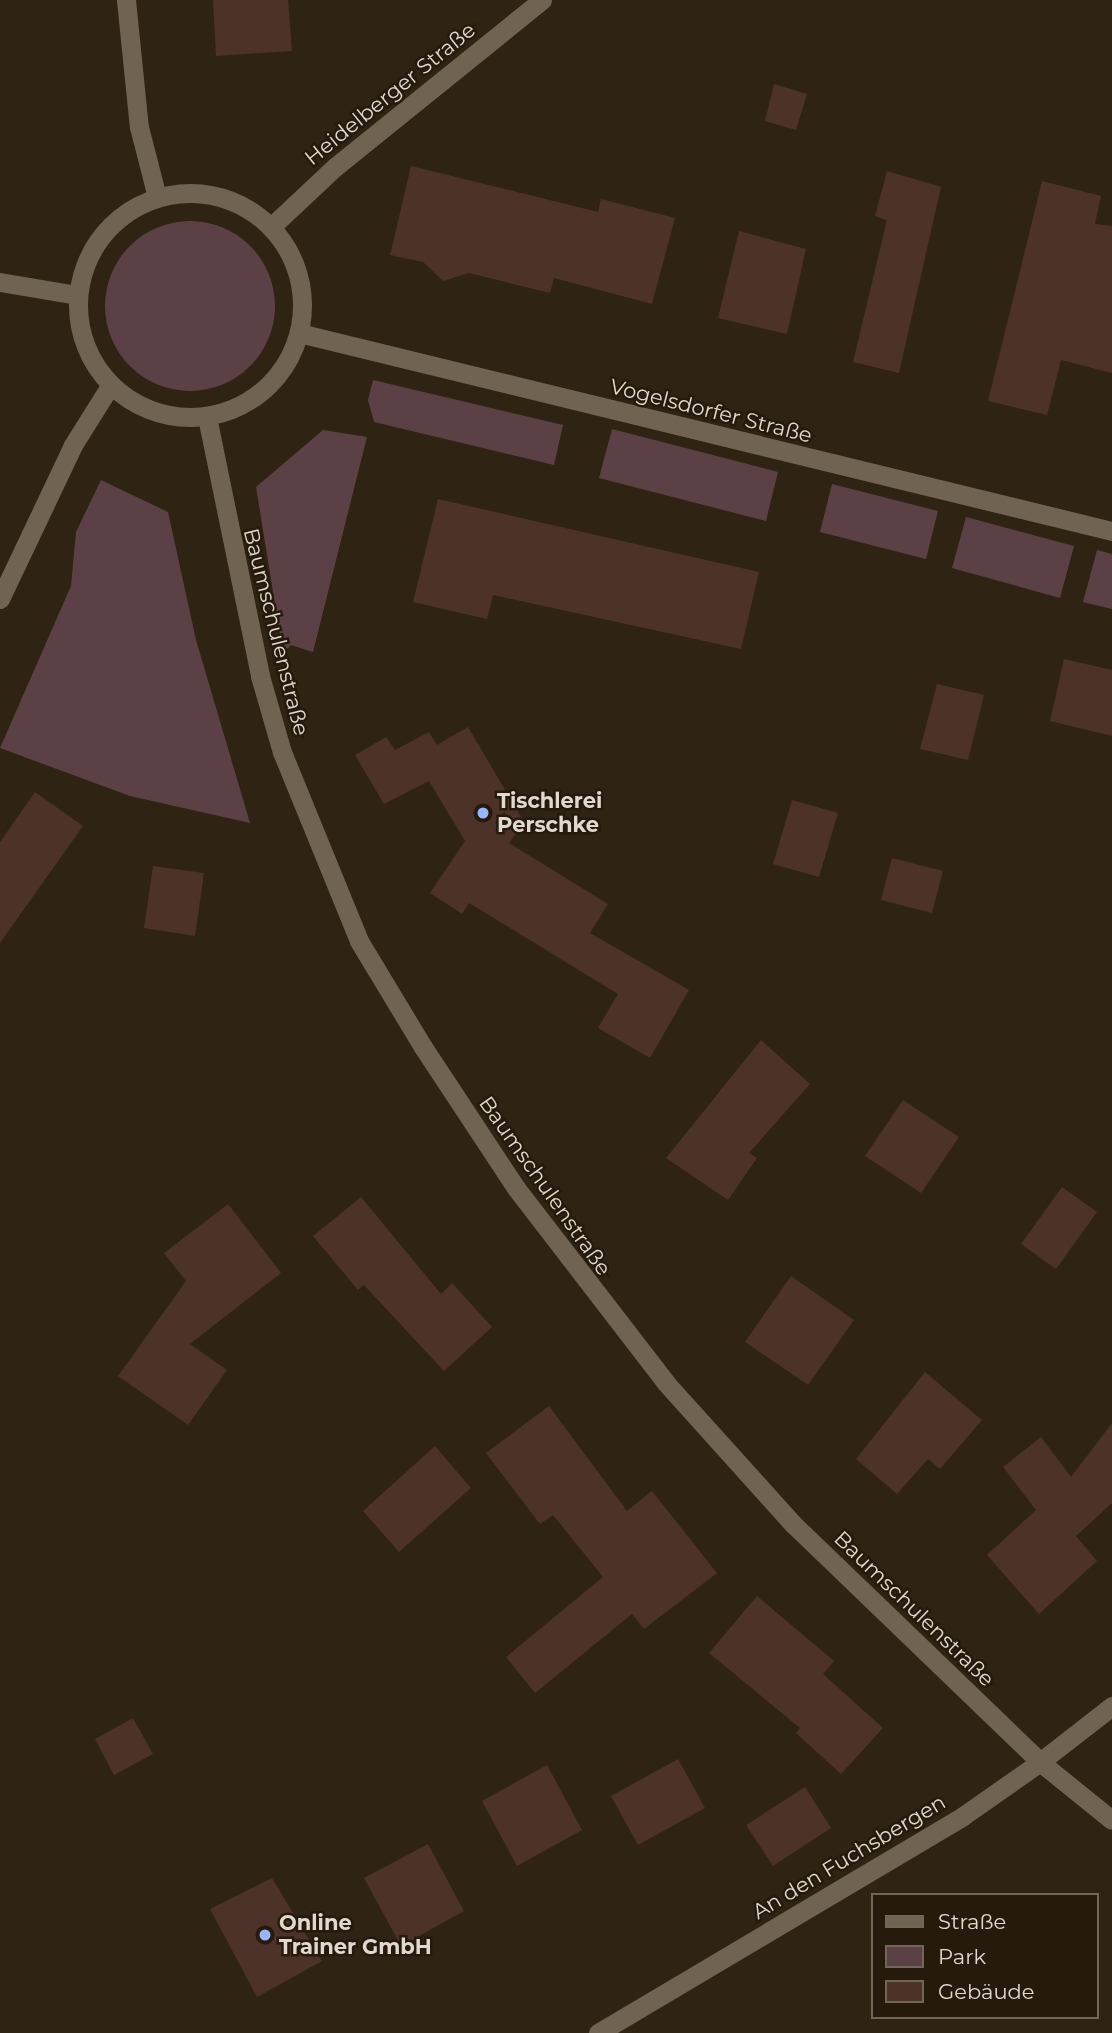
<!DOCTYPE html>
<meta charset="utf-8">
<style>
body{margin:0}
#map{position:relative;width:1112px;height:2033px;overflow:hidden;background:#2f2414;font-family:Montserrat,sans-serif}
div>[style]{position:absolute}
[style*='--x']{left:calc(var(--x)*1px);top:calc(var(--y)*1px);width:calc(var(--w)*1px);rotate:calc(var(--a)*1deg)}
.green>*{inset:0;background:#5b4145}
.round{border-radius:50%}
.building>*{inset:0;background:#4c3228}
.minor>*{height:19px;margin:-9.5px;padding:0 9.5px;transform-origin:9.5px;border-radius:9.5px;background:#706351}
.tertiary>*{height:19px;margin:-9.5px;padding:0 9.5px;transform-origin:9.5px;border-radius:9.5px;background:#706351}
.tertiary>.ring{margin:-9.5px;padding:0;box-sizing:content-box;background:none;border:19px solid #706351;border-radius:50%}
.dots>*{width:19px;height:19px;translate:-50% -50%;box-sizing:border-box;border:4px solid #251a0b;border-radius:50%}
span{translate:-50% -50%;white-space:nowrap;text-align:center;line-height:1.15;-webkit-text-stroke:5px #251a0b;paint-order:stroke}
.street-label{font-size:21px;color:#e1d9cf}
.poi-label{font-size:21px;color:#e1d9cf;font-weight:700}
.left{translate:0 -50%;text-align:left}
.legend{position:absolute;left:871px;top:1893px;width:228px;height:126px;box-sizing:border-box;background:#251a0b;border:2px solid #706659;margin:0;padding:9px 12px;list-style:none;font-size:21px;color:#e1d9cf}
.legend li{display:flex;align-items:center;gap:14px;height:35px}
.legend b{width:35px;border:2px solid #706659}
</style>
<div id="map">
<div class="green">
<i class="round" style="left:105px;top:221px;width:170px;height:170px"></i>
<i style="clip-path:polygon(373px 380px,563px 425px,554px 465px,374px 422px,368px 400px)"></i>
<i style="clip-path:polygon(612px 429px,778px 472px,766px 521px,599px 478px)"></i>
<i style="clip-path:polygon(323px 430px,367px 437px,313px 652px,291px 645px,283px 653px,256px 487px)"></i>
<i style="clip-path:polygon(101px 480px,168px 512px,196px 640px,250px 823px,130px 796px,0 748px,71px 586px,76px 532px)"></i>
<i style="clip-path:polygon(832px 484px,938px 511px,926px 559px,820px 532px)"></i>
<i style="clip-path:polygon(966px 517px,1074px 546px,1060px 598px,952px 568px)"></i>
<i style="clip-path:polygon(1097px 550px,1112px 554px,1112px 609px,1083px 602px)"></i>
</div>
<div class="building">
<i style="clip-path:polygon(213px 0,288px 0,292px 51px,216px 56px)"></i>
<i style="clip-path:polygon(774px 84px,807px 94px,796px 130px,765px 121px)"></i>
<i style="clip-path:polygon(411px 166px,598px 212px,601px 199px,675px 218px,652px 304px,554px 278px,550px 293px,469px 273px,443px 281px,423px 262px,390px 255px)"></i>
<i style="clip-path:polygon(887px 171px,941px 187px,899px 373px,853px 362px,887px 220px,875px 216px)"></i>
<i style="clip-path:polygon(1042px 181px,1101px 196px,1095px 224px,1112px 226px,1112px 373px,1061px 360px,1047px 415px,988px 401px)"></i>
<i style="clip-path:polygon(739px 231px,806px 249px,787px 334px,718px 318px)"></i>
<i style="clip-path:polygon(438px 499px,759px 572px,741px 649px,493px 595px,487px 619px,413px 602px)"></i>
<i style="clip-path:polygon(1064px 659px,1112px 670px,1112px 736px,1050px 721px)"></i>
<i style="clip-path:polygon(937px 684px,984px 695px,968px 760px,920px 749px)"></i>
<i style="clip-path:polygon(468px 727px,524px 822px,509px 843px,608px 904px,590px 933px,689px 990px,650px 1058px,598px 1028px,618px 994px,469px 903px,462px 914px,430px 893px,465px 841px,429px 781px,384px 804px,355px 755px,386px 737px,395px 750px,429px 732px,437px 745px)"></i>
<i style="clip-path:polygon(35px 792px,83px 826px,0 943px,0 842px)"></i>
<i style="clip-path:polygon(792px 800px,838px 813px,819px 877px,773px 864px)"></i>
<i style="clip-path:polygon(892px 858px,943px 871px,932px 913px,881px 900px)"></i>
<i style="clip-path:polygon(153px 866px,204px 873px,195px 936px,144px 928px)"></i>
<i style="clip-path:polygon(761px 1040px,810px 1084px,749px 1153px,757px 1158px,728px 1200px,666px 1158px)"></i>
<i style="clip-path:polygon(903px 1100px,959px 1137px,921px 1193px,865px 1156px)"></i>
<i style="clip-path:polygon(1062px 1187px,1097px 1212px,1056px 1269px,1021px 1244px)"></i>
<i style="clip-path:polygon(361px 1197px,441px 1294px,452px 1283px,492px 1327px,444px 1371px,364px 1285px,358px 1290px,313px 1236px)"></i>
<i style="clip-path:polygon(228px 1204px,281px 1273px,190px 1344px,227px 1370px,188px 1425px,118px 1376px,186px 1281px,164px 1253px)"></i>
<i style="clip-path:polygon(791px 1276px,854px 1320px,808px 1385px,745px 1342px)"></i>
<i style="clip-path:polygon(925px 1372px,982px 1420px,940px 1469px,928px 1459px,897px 1494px,856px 1459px)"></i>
<i style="clip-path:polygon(549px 1406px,627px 1511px,652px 1491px,717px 1573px,644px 1629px,632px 1614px,535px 1693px,506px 1657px,603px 1577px,553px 1515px,540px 1524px,486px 1453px)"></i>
<i style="clip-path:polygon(1112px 1423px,1112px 1503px,1076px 1536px,1097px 1561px,1039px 1614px,987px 1555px,1036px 1510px,1003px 1467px,1041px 1437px,1071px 1477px)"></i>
<i style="clip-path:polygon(435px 1446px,471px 1488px,399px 1552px,363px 1511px)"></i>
<i style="clip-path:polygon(757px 1596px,834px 1661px,823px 1674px,883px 1728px,841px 1774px,796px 1733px,800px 1728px,709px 1653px)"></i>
<i style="clip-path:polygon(133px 1718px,153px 1754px,114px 1775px,95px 1739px)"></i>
<i style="clip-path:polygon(678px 1759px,705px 1808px,638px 1845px,611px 1796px)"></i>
<i style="clip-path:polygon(547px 1765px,582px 1830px,517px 1866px,482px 1801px)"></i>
<i style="clip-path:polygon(805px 1787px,831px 1828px,773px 1866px,746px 1825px)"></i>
<i style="clip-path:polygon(428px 1844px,464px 1911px,401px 1946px,364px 1878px)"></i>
<i style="clip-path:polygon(272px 1878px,322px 1961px,257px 1997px,210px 1909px)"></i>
</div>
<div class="minor">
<i style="--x:126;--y:0;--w:128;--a:84.2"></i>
<i style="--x:139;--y:127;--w:72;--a:75.6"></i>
<i style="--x:271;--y:227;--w:88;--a:-43.2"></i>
<i style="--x:335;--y:167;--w:266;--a:-38.9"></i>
<i style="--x:299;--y:333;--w:837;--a:13.69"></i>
<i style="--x:0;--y:599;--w:170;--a:-64.6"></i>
<i style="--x:73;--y:445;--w:70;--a:-57.9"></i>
<i style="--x:1040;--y:1762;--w:91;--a:-37.9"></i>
</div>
<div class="tertiary">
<i class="ring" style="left:78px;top:193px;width:205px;height:205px"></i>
<i style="--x:0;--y:282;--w:78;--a:9.6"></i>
<i style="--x:207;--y:417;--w:264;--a:78.4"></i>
<i style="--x:260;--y:676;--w:79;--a:73.9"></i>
<i style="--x:282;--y:752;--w:204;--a:67.8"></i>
<i style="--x:359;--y:941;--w:124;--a:58.9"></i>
<i style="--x:423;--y:1047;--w:169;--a:56.6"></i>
<i style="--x:516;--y:1188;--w:246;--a:52.4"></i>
<i style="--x:666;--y:1383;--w:190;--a:48"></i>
<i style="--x:793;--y:1524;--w:343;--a:43.9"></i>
<i style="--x:1040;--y:1762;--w:92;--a:38.9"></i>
<i style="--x:598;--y:2033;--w:425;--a:-30.7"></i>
<i style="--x:963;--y:1816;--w:94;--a:-35"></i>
</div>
<div class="dots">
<i style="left:483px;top:813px;background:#99b5fd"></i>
<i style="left:265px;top:1935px;background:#99b5fd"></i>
</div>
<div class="street-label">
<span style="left:390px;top:94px;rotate:-39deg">Heidelberger Straße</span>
<span style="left:711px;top:411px;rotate:14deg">Vogelsdorfer Straße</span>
<span style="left:276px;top:632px;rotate:76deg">Baumschulenstraße</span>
<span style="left:545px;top:1186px;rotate:55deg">Baumschulenstraße</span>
<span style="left:914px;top:1609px;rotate:44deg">Baumschulenstraße</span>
<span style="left:849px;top:1857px;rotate:-31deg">An den Fuchsbergen</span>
</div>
<div class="poi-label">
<span class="left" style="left:497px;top:813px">Tischlerei<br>Perschke</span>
<span class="left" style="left:279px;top:1935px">Online<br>Trainer GmbH</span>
</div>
<ul class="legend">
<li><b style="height:9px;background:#706351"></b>Straße</li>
<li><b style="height:19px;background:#5b4145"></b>Park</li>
<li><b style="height:19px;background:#4c3228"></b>Gebäude</li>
</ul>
</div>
